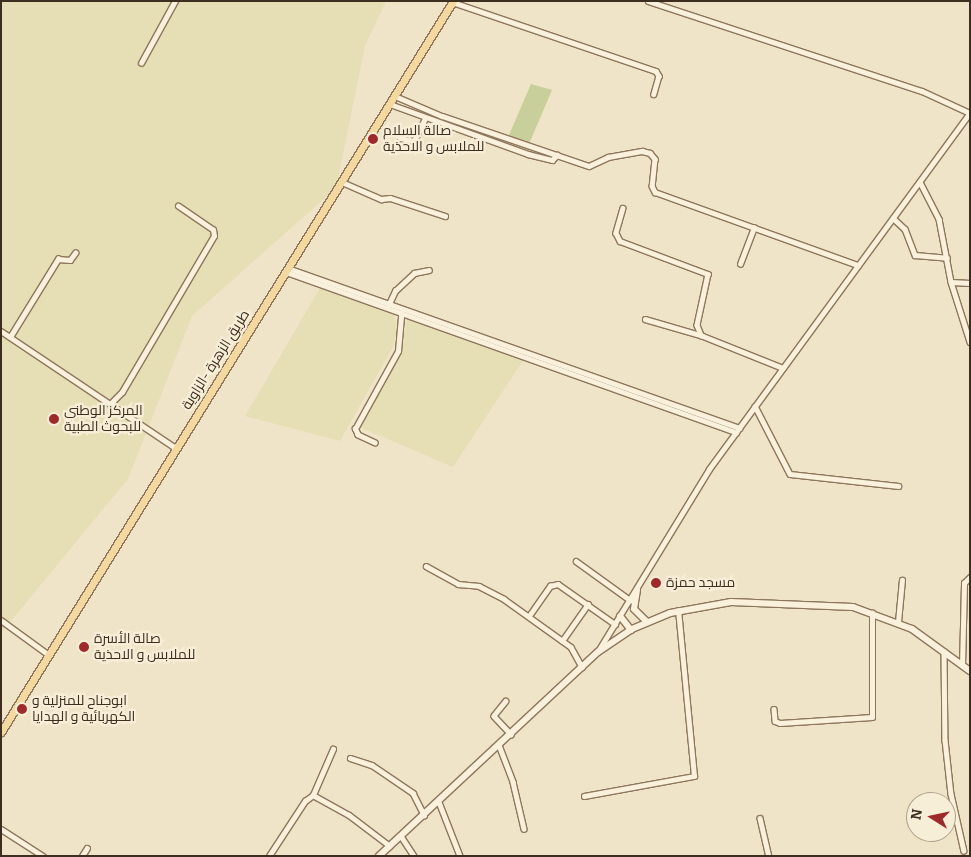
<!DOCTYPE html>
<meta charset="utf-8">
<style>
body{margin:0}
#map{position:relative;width:971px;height:857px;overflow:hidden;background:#f0e4c8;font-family:Bitter,Cairo,serif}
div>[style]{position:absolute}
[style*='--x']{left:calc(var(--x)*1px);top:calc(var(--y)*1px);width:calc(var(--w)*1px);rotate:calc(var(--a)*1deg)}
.farmland>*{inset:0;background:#e6deb5}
.green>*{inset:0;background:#c9cf9b}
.roads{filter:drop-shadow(1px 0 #8d765c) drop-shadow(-1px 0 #8d765c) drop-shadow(0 1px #8d765c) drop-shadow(0 -1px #8d765c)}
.minor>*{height:4.5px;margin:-2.25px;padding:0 2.25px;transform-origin:2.25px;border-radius:2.25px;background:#faf1dc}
.tertiary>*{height:5px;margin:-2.5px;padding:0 2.5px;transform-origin:2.5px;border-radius:2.5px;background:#faf1dc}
.secondary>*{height:6px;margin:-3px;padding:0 3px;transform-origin:3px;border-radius:3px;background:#faf1dc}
.primary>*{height:7px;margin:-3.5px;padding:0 3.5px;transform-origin:3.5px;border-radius:3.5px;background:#f3d9a0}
.dots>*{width:14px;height:14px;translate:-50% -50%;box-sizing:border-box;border:2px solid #f7eed8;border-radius:50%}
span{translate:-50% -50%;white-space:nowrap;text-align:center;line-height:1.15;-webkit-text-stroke:4.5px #f7eed8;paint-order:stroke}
.poi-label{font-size:14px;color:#3d2e20}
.left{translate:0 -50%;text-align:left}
.street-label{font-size:14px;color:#3d2e20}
.frame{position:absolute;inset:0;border:2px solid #3d2e20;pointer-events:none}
.north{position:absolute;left:906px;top:792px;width:50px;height:50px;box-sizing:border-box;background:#f7eed8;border:1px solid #ada18e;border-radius:50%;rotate:280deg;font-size:14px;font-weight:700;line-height:20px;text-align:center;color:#3d2e20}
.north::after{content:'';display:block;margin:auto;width:18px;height:22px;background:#9e2a2b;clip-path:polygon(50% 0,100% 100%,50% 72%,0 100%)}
</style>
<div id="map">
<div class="farmland">
<i style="clip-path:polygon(1px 1px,386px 1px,365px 46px,336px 188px,192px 316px,128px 479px,1px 633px)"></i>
<i style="clip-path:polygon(320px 288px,394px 315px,397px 330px,393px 347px,340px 441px,245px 416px)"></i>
<i style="clip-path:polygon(409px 313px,526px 356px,453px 467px,355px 425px,400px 349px)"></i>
</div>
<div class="green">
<i style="clip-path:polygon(531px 84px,552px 90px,529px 144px,509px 135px)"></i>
</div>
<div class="roads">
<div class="minor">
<i style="--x:648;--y:1;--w:288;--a:18.2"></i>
<i style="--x:922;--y:91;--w:53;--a:24.6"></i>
<i style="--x:452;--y:2;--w:215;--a:18.7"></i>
<i style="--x:656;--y:71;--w:6;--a:59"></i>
<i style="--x:659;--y:76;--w:19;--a:106"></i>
<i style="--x:141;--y:63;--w:71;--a:-61.3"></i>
<i style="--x:395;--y:96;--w:51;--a:23.1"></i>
<i style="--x:442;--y:116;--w:155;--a:18.8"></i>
<i style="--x:589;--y:166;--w:21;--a:-25"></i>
<i style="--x:608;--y:157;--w:35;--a:-10"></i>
<i style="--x:642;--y:151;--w:8;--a:14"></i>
<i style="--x:650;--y:153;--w:8;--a:50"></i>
<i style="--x:655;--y:159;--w:27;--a:96"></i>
<i style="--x:652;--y:186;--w:7;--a:63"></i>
<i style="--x:655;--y:192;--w:216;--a:19.8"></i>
<i style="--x:390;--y:104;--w:147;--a:19.9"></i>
<i style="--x:528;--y:154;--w:25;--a:14"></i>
<i style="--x:552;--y:160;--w:7;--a:-45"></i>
<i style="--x:400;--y:138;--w:14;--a:12"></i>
<i style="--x:414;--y:141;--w:25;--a:-64"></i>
<i style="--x:342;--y:182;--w:43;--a:23.6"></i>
<i style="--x:381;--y:199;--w:9;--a:-6"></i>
<i style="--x:390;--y:198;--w:58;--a:18.1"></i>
<i style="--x:920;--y:182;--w:42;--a:62.8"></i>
<i style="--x:939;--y:219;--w:64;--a:79.2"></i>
<i style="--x:951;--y:282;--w:63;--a:72.4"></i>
<i style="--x:623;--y:208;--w:26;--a:106"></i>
<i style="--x:616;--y:233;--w:9;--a:63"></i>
<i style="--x:620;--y:241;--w:94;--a:20.6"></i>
<i style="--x:708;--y:274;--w:52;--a:102.2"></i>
<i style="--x:697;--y:325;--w:11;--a:68"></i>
<i style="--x:893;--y:218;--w:16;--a:43"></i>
<i style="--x:905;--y:229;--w:28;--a:69"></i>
<i style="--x:915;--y:255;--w:32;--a:5"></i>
<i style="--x:740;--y:264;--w:39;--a:-69"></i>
<i style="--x:288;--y:268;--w:479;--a:19.5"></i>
<i style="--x:286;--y:272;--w:478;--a:19.6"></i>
<i style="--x:951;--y:282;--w:19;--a:3"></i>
<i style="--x:388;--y:306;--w:17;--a:-65"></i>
<i style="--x:395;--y:291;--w:26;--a:-43"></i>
<i style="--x:414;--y:273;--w:15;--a:-11"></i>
<i style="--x:645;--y:319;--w:60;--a:16.3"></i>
<i style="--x:703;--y:336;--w:86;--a:21.8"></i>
<i style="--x:1;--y:331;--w:211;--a:33.8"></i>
<i style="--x:10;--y:337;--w:92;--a:-58.4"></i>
<i style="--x:58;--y:259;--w:12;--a:5"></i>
<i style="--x:70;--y:260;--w:9;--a:-54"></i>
<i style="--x:110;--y:404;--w:17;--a:-45"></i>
<i style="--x:122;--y:392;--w:181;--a:-59.5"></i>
<i style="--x:214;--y:236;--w:6;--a:-99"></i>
<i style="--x:213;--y:230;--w:42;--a:-145.6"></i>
<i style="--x:755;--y:406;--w:76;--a:62.8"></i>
<i style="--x:790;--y:474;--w:109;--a:6.3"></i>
<i style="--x:375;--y:443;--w:19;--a:-155"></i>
<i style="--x:358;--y:435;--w:7;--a:-117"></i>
<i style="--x:355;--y:429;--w:89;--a:-61.1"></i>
<i style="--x:398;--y:351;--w:38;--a:-85"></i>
<i style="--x:576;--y:561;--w:67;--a:35.8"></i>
<i style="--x:426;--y:566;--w:37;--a:29"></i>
<i style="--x:458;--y:584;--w:21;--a:5"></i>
<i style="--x:479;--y:586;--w:28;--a:27"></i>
<i style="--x:504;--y:599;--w:82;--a:35.6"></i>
<i style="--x:571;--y:647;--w:23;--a:61"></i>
<i style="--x:529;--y:616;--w:37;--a:-55"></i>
<i style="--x:550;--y:586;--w:8;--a:-14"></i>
<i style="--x:558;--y:584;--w:70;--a:35.1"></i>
<i style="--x:1;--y:620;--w:59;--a:36.1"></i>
<i style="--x:898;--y:622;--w:42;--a:-84.6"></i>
<i style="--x:562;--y:641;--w:45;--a:-54.9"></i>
<i style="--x:944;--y:651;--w:89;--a:89.4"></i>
<i style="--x:945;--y:740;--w:54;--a:83.7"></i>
<i style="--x:951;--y:794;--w:58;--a:77.2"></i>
<i style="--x:962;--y:666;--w:83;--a:-88.6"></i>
<i style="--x:964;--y:583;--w:8;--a:-45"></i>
<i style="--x:506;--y:701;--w:19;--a:129"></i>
<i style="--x:494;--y:716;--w:25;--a:47"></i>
<i style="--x:774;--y:709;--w:12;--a:85"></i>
<i style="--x:775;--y:721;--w:5;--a:22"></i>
<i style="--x:780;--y:723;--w:92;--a:-3.7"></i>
<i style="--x:872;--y:717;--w:104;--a:-90"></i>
<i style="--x:499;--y:745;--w:40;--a:69"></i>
<i style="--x:513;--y:782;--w:48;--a:76.8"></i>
<i style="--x:350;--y:758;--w:23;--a:18"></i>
<i style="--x:372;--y:765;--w:50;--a:34.3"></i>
<i style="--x:413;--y:793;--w:25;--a:63"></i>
<i style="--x:313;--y:795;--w:50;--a:-66.5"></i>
<i style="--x:584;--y:796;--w:112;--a:-10.3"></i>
<i style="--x:694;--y:776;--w:166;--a:-95.5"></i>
<i style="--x:439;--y:802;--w:58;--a:68.7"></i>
<i style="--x:760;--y:818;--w:39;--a:77"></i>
<i style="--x:1;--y:829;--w:50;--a:32.7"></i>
<i style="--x:401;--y:836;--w:24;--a:57"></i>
<i style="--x:82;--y:856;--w:9;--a:-58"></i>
<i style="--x:269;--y:856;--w:66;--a:-56.8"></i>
<i style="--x:305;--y:801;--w:10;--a:-37"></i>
<i style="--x:313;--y:795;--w:41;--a:29.1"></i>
<i style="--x:349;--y:815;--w:51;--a:37.1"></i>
</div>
<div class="tertiary">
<i style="--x:598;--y:651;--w:213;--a:-58.6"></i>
<i style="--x:709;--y:469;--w:441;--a:-53.8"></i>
</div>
<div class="secondary">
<i style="--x:637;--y:590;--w:19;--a:99"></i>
<i style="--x:634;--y:609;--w:18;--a:45"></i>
<i style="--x:620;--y:616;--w:18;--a:52"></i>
<i style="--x:379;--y:856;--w:299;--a:-43"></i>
<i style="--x:598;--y:652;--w:41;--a:-34.1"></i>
<i style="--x:632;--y:629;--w:41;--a:-22.8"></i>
<i style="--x:670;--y:613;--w:62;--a:-10.2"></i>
<i style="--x:731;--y:602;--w:122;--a:2.3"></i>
<i style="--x:853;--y:607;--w:63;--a:20.4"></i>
<i style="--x:912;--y:629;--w:72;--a:35.9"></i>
</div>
<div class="primary">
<i style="--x:1;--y:732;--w:859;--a:-58.27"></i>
</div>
</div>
<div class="dots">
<i style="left:373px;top:139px;background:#9e2a2b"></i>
<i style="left:54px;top:419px;background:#9e2a2b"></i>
<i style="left:656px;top:583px;background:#9e2a2b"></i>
<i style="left:84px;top:647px;background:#9e2a2b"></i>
<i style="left:22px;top:709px;background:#9e2a2b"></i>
</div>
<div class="poi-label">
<span class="left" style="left:383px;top:139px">صالة السلام<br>للملابس و الاحذية</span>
<span class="left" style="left:64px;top:419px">المركز الوطني<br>للبحوث الطبية</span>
<span class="left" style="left:666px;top:583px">مسجد حمزة</span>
<span class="left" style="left:94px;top:647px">صالة الأسرة<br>للملابس و الاحذية</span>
<span class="left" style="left:32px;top:709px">ابوجناح للمنزلية و<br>الكهربائية و الهدايا</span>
</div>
<div class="street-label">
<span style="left:216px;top:360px;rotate:-58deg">طريق الزهرة -الزاوية</span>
</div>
<div class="frame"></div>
<div class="north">N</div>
</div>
